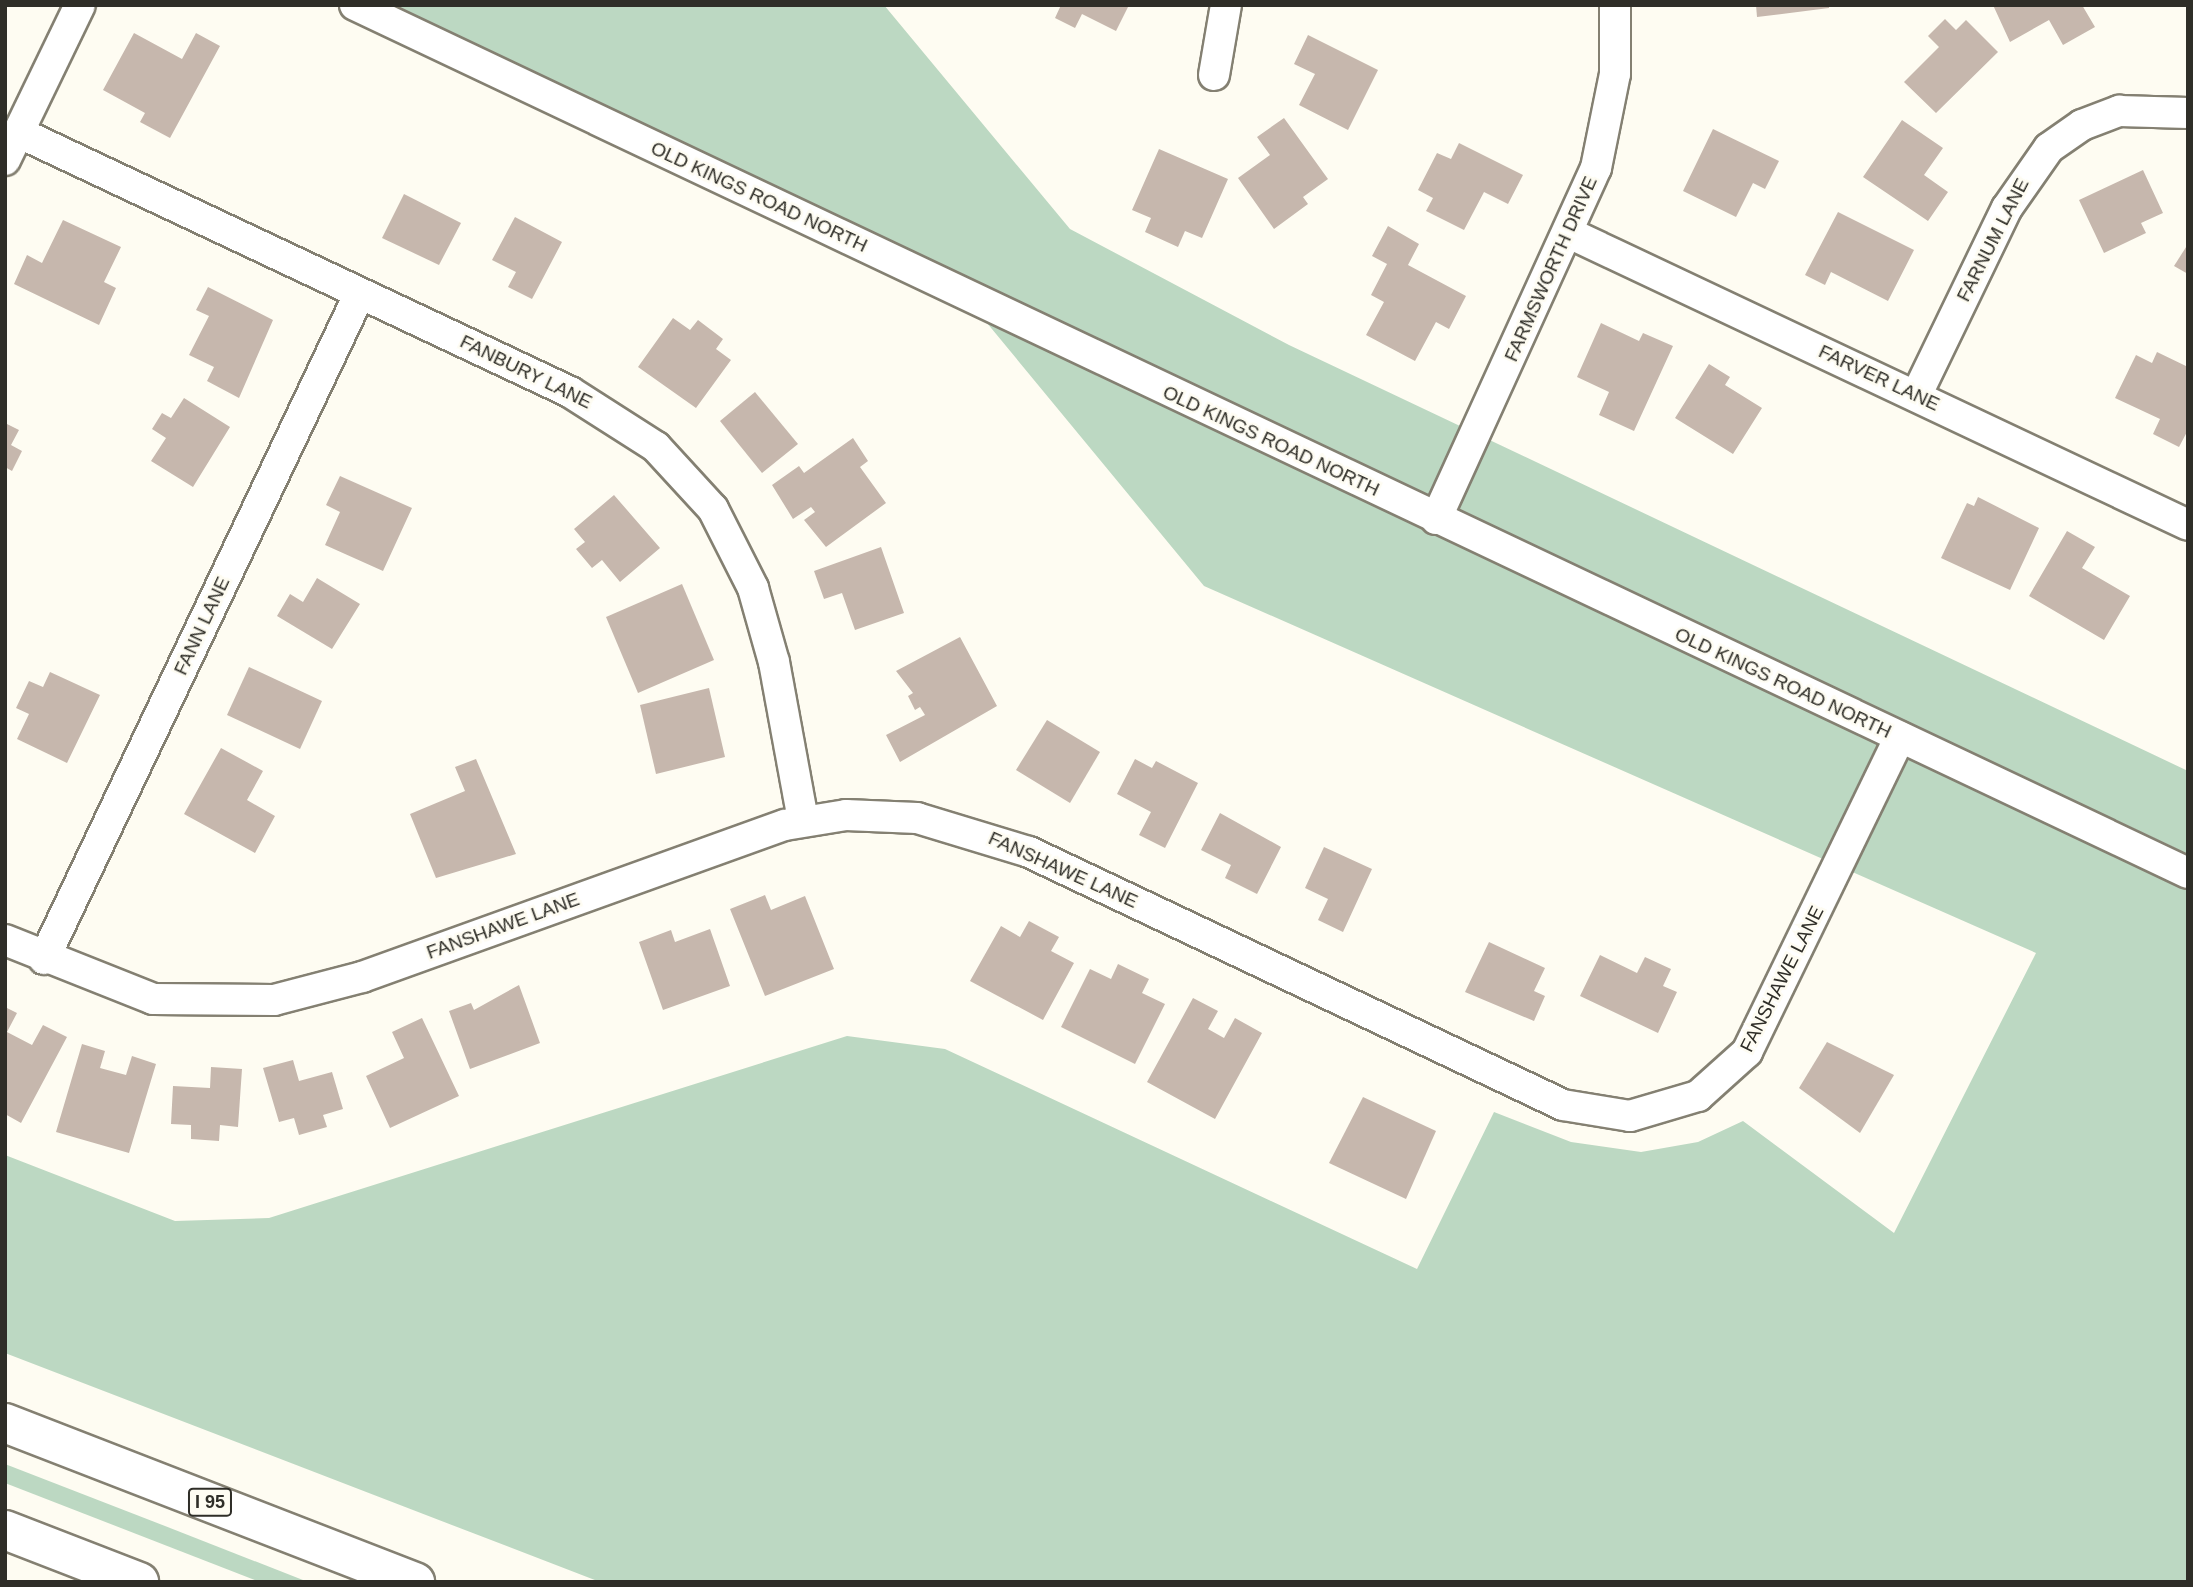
<!DOCTYPE html>
<style>
body{margin:0}
#map{position:relative;width:2193px;height:1587px;overflow:hidden;background:#fefcf2;font-family:Helvetica,sans-serif}
div>[style]{position:absolute}
[style*='--x']{left:calc(var(--x)*1px);top:calc(var(--y)*1px);width:calc(var(--w)*1px);rotate:calc(var(--a)*1deg)}
.green>*{inset:0;background:#bcd8c2}
.building>*{inset:0;background:#c6b7ad}
.roads{filter:drop-shadow(2px 0 #848072) drop-shadow(-2px 0 #848072) drop-shadow(0 2px #848072) drop-shadow(0 -2px #848072)}
.minor>*{height:30px;margin:-15px;padding:0 15px;transform-origin:15px;border-radius:15px;background:#fff}
.highway>*{height:38px;margin:-19px;padding:0 19px;transform-origin:19px;border-radius:19px;background:#fff}
span{translate:-50% -50%;white-space:nowrap;text-align:center;line-height:1.15;-webkit-text-stroke:5px #fefcf2;paint-order:stroke}
.shield-label span{padding:2px 5px;background:#fefcf2;border:2px solid;border-radius:5px;-webkit-text-stroke-width:0}
.shield-label{font-size:18px;color:#2f2e28;font-weight:700}
.street-label{font-size:19px;color:#2f2e28}
.frame{position:absolute;inset:0;border:7px solid #2f2e28;pointer-events:none}
</style>
<div id="map">
<div class="green">
<i style="clip-path:polygon(388px 5px,884px 5px,1070px 229px,1289px 345px,2188px 771px,2188px 854px)"></i>
<i style="clip-path:polygon(982px 317px,2188px 889px,2188px 1582px,600px 1582px,5px 1353px,5px 1155px,175px 1221px,269px 1218px,847px 1036px,945px 1049px,1417px 1269px,1494px 1112px,1571px 1142px,1641px 1152px,1698px 1142px,1743px 1121px,1894px 1233px,2036px 953px,1204px 586px)"></i>
<i style="clip-path:polygon(5px 1464px,165px 1526px,308px 1582px,260px 1582px,5px 1483px)"></i>
</div>
<div class="building">
<i style="clip-path:polygon(1061px 5px,1129px 5px,1116px 31px,1082px 14px,1075px 28px,1055px 18px)"></i>
<i style="clip-path:polygon(1756px 5px,1829px 5px,1829px 8px,1757px 17px)"></i>
<i style="clip-path:polygon(1993px 5px,2082px 5px,2095px 27px,2063px 45px,2049px 20px,2010px 42px)"></i>
<i style="clip-path:polygon(1945px 19px,1956px 30px,1966px 20px,1998px 52px,1936px 113px,1904px 82px,1939px 47px,1928px 36px)"></i>
<i style="clip-path:polygon(134px 33px,182px 59px,196px 33px,220px 46px,170px 138px,140px 122px,145px 113px,103px 90px)"></i>
<i style="clip-path:polygon(1308px 35px,1378px 70px,1348px 130px,1299px 105px,1315px 74px,1294px 64px)"></i>
<i style="clip-path:polygon(1284px 118px,1328px 179px,1303px 197px,1308px 204px,1274px 229px,1238px 178px,1270px 155px,1257px 137px)"></i>
<i style="clip-path:polygon(1902px 120px,1943px 148px,1924px 175px,1948px 192px,1928px 221px,1863px 177px)"></i>
<i style="clip-path:polygon(1713px 129px,1779px 161px,1765px 189px,1753px 183px,1736px 217px,1683px 191px)"></i>
<i style="clip-path:polygon(1459px 143px,1523px 175px,1508px 204px,1484px 192px,1464px 230px,1426px 211px,1433px 198px,1418px 190px,1437px 153px,1451px 159px)"></i>
<i style="clip-path:polygon(1159px 149px,1228px 179px,1202px 238px,1185px 231px,1178px 247px,1145px 232px,1151px 218px,1132px 210px)"></i>
<i style="clip-path:polygon(2143px 170px,2163px 213px,2141px 223px,2146px 233px,2104px 253px,2079px 200px)"></i>
<i style="clip-path:polygon(404px 194px,461px 223px,439px 265px,382px 238px)"></i>
<i style="clip-path:polygon(1838px 212px,1914px 250px,1888px 301px,1831px 272px,1825px 285px,1805px 275px)"></i>
<i style="clip-path:polygon(515px 217px,562px 242px,532px 299px,508px 287px,516px 272px,492px 260px)"></i>
<i style="clip-path:polygon(63px 220px,121px 247px,104px 282px,116px 288px,99px 325px,14px 284px,27px 255px,42px 263px)"></i>
<i style="clip-path:polygon(1388px 226px,1419px 244px,1408px 265px,1466px 296px,1449px 329px,1436px 322px,1415px 361px,1366px 335px,1384px 302px,1371px 295px,1387px 264px,1372px 256px)"></i>
<i style="clip-path:polygon(2188px 244px,2188px 274px,2174px 266px)"></i>
<i style="clip-path:polygon(208px 287px,273px 320px,239px 398px,207px 381px,214px 367px,189px 355px,209px 316px,196px 310px)"></i>
<i style="clip-path:polygon(673px 318px,690px 330px,698px 320px,723px 339px,716px 349px,731px 360px,696px 408px,638px 367px)"></i>
<i style="clip-path:polygon(1601px 323px,1639px 341px,1643px 333px,1673px 346px,1634px 431px,1599px 415px,1609px 392px,1577px 377px)"></i>
<i style="clip-path:polygon(2157px 352px,2188px 367px,2188px 430px,2179px 447px,2153px 434px,2160px 419px,2115px 398px,2136px 355px,2152px 363px)"></i>
<i style="clip-path:polygon(1709px 364px,1730px 377px,1725px 385px,1762px 408px,1733px 454px,1675px 418px)"></i>
<i style="clip-path:polygon(755px 392px,798px 444px,762px 473px,720px 421px)"></i>
<i style="clip-path:polygon(184px 398px,230px 427px,193px 487px,151px 461px,166px 438px,152px 429px,162px 413px,171px 418px)"></i>
<i style="clip-path:polygon(5px 423px,19px 430px,11px 445px,22px 451px,12px 471px,5px 467px)"></i>
<i style="clip-path:polygon(853px 438px,868px 461px,860px 467px,886px 503px,826px 547px,804px 520px,815px 512px,811px 507px,793px 519px,772px 485px,799px 466px,804px 473px)"></i>
<i style="clip-path:polygon(340px 476px,412px 508px,383px 571px,325px 545px,340px 512px,326px 505px)"></i>
<i style="clip-path:polygon(614px 495px,660px 548px,620px 582px,602px 560px,592px 568px,576px 549px,585px 542px,574px 529px)"></i>
<i style="clip-path:polygon(1978px 497px,2039px 528px,2010px 590px,1941px 558px,1967px 503px,1974px 506px)"></i>
<i style="clip-path:polygon(2067px 531px,2095px 547px,2082px 568px,2130px 596px,2104px 640px,2029px 596px)"></i>
<i style="clip-path:polygon(881px 547px,904px 613px,855px 630px,842px 593px,824px 599px,814px 571px)"></i>
<i style="clip-path:polygon(317px 578px,360px 604px,332px 649px,277px 616px,290px 594px,303px 602px)"></i>
<i style="clip-path:polygon(682px 584px,714px 660px,638px 693px,606px 617px)"></i>
<i style="clip-path:polygon(960px 637px,997px 706px,900px 762px,886px 735px,925px 715px,920px 707px,915px 710px,908px 696px,913px 693px,896px 671px)"></i>
<i style="clip-path:polygon(249px 667px,322px 701px,300px 749px,227px 715px)"></i>
<i style="clip-path:polygon(50px 672px,100px 695px,67px 763px,17px 739px,29px 714px,16px 708px,29px 681px,43px 687px)"></i>
<i style="clip-path:polygon(709px 688px,725px 757px,656px 774px,640px 705px)"></i>
<i style="clip-path:polygon(1047px 720px,1100px 752px,1070px 803px,1016px 770px)"></i>
<i style="clip-path:polygon(221px 748px,263px 771px,247px 800px,275px 816px,255px 853px,184px 814px)"></i>
<i style="clip-path:polygon(476px 759px,516px 854px,436px 878px,410px 814px,465px 791px,455px 767px)"></i>
<i style="clip-path:polygon(1135px 759px,1152px 768px,1156px 761px,1198px 783px,1165px 848px,1139px 835px,1151px 812px,1117px 794px)"></i>
<i style="clip-path:polygon(1220px 813px,1281px 847px,1257px 894px,1225px 878px,1231px 865px,1201px 850px)"></i>
<i style="clip-path:polygon(1324px 847px,1372px 869px,1343px 932px,1318px 920px,1328px 899px,1305px 888px)"></i>
<i style="clip-path:polygon(765px 895px,771px 910px,805px 896px,834px 969px,765px 996px,730px 909px)"></i>
<i style="clip-path:polygon(1029px 921px,1059px 937px,1051px 951px,1074px 963px,1043px 1020px,970px 981px,1001px 926px,1020px 937px)"></i>
<i style="clip-path:polygon(710px 929px,730px 986px,663px 1010px,639px 942px,671px 930px,675px 942px)"></i>
<i style="clip-path:polygon(1489px 942px,1545px 968px,1534px 991px,1545px 996px,1534px 1021px,1465px 992px)"></i>
<i style="clip-path:polygon(1600px 955px,1637px 973px,1645px 957px,1671px 969px,1663px 986px,1677px 992px,1658px 1033px,1580px 996px)"></i>
<i style="clip-path:polygon(1118px 964px,1149px 979px,1142px 993px,1165px 1004px,1135px 1064px,1061px 1027px,1090px 969px,1111px 979px)"></i>
<i style="clip-path:polygon(519px 985px,540px 1043px,470px 1069px,449px 1011px,471px 1003px,474px 1010px)"></i>
<i style="clip-path:polygon(1193px 998px,1218px 1011px,1208px 1029px,1224px 1038px,1235px 1018px,1262px 1033px,1215px 1119px,1147px 1082px)"></i>
<i style="clip-path:polygon(5px 1007px,17px 1013px,7px 1032px,32px 1045px,43px 1025px,67px 1037px,21px 1123px,5px 1114px)"></i>
<i style="clip-path:polygon(422px 1018px,459px 1096px,390px 1128px,366px 1076px,404px 1058px,392px 1032px)"></i>
<i style="clip-path:polygon(1827px 1042px,1894px 1075px,1860px 1133px,1799px 1088px)"></i>
<i style="clip-path:polygon(82px 1044px,105px 1051px,100px 1068px,126px 1075px,132px 1056px,156px 1064px,129px 1153px,56px 1132px)"></i>
<i style="clip-path:polygon(293px 1060px,299px 1081px,332px 1072px,343px 1109px,323px 1115px,327px 1127px,299px 1135px,294px 1118px,279px 1122px,263px 1068px)"></i>
<i style="clip-path:polygon(211px 1067px,242px 1069px,238px 1127px,220px 1125px,219px 1141px,191px 1139px,191px 1125px,171px 1124px,173px 1086px,210px 1088px)"></i>
<i style="clip-path:polygon(1363px 1097px,1436px 1131px,1406px 1199px,1329px 1163px)"></i>
</div>
<div class="roads">
<div class="minor">
<i style="--x:355;--y:5;--w:2028;--a:25.34"></i>
<i style="--x:1214;--y:75;--w:71;--a:-80.3"></i>
<i style="--x:18;--y:132;--w:610;--a:25.22"></i>
<i style="--x:570;--y:392;--w:102;--a:32.6"></i>
<i style="--x:656;--y:447;--w:84;--a:47.4"></i>
<i style="--x:713;--y:509;--w:89;--a:63.1"></i>
<i style="--x:753;--y:588;--w:77;--a:74.2"></i>
<i style="--x:774;--y:662;--w:161;--a:79.6"></i>
<i style="--x:5;--y:160;--w:172;--a:-64.2"></i>
<i style="--x:1569;--y:233;--w:684;--a:25.25"></i>
<i style="--x:1916;--y:396;--w:209;--a:-64.2"></i>
<i style="--x:2007;--y:208;--w:73;--a:-55"></i>
<i style="--x:2049;--y:148;--w:40;--a:-34.9"></i>
<i style="--x:2082;--y:125;--w:40;--a:-21"></i>
<i style="--x:2119;--y:111;--w:69;--a:1.7"></i>
<i style="--x:1436;--y:519;--w:386;--a:-65.5"></i>
<i style="--x:1596;--y:168;--w:96;--a:-78.6"></i>
<i style="--x:1615;--y:74;--w:69;--a:-90"></i>
<i style="--x:5;--y:940;--w:159;--a:21.7"></i>
<i style="--x:153;--y:999;--w:121;--a:0.5"></i>
<i style="--x:274;--y:1000;--w:91;--a:-14.6"></i>
<i style="--x:362;--y:977;--w:449;--a:-19.8"></i>
<i style="--x:785;--y:825;--w:62;--a:-9.3"></i>
<i style="--x:846;--y:815;--w:71;--a:2.4"></i>
<i style="--x:917;--y:818;--w:117;--a:16.9"></i>
<i style="--x:1029;--y:852;--w:591;--a:25.35"></i>
<i style="--x:1563;--y:1105;--w:68;--a:9.3"></i>
<i style="--x:1630;--y:1116;--w:71;--a:-16.4"></i>
<i style="--x:1698;--y:1096;--w:66;--a:-41.9"></i>
<i style="--x:1747;--y:1052;--w:350;--a:-64.1"></i>
<i style="--x:44;--y:959;--w:737;--a:-64.62"></i>
</div>
<div class="highway">
<i style="--x:5;--y:1423;--w:440;--a:21.2"></i>
<i style="--x:5;--y:1530;--w:144;--a:21.2"></i>
</div>
</div>
<div class="shield-label">
<span style="left:210px;top:1502px">I 95</span>
</div>
<div class="street-label">
<span style="left:759px;top:197px;rotate:25deg">OLD KINGS ROAD NORTH</span>
<span style="left:1993px;top:240px;rotate:-63deg">FARNUM LANE</span>
<span style="left:1551px;top:269px;rotate:-66deg">FARMSWORTH DRIVE</span>
<span style="left:526px;top:372px;rotate:26deg">FANBURY LANE</span>
<span style="left:1879px;top:378px;rotate:25deg">FARVER LANE</span>
<span style="left:1271px;top:441px;rotate:25deg">OLD KINGS ROAD NORTH</span>
<span style="left:202px;top:626px;rotate:-65deg">FANN LANE</span>
<span style="left:1783px;top:683px;rotate:25deg">OLD KINGS ROAD NORTH</span>
<span style="left:1063px;top:870px;rotate:24deg">FANSHAWE LANE</span>
<span style="left:503px;top:926px;rotate:-20deg">FANSHAWE LANE</span>
<span style="left:1782px;top:979px;rotate:-63deg">FANSHAWE LANE</span>
</div>
<div class="frame"></div>
</div>
